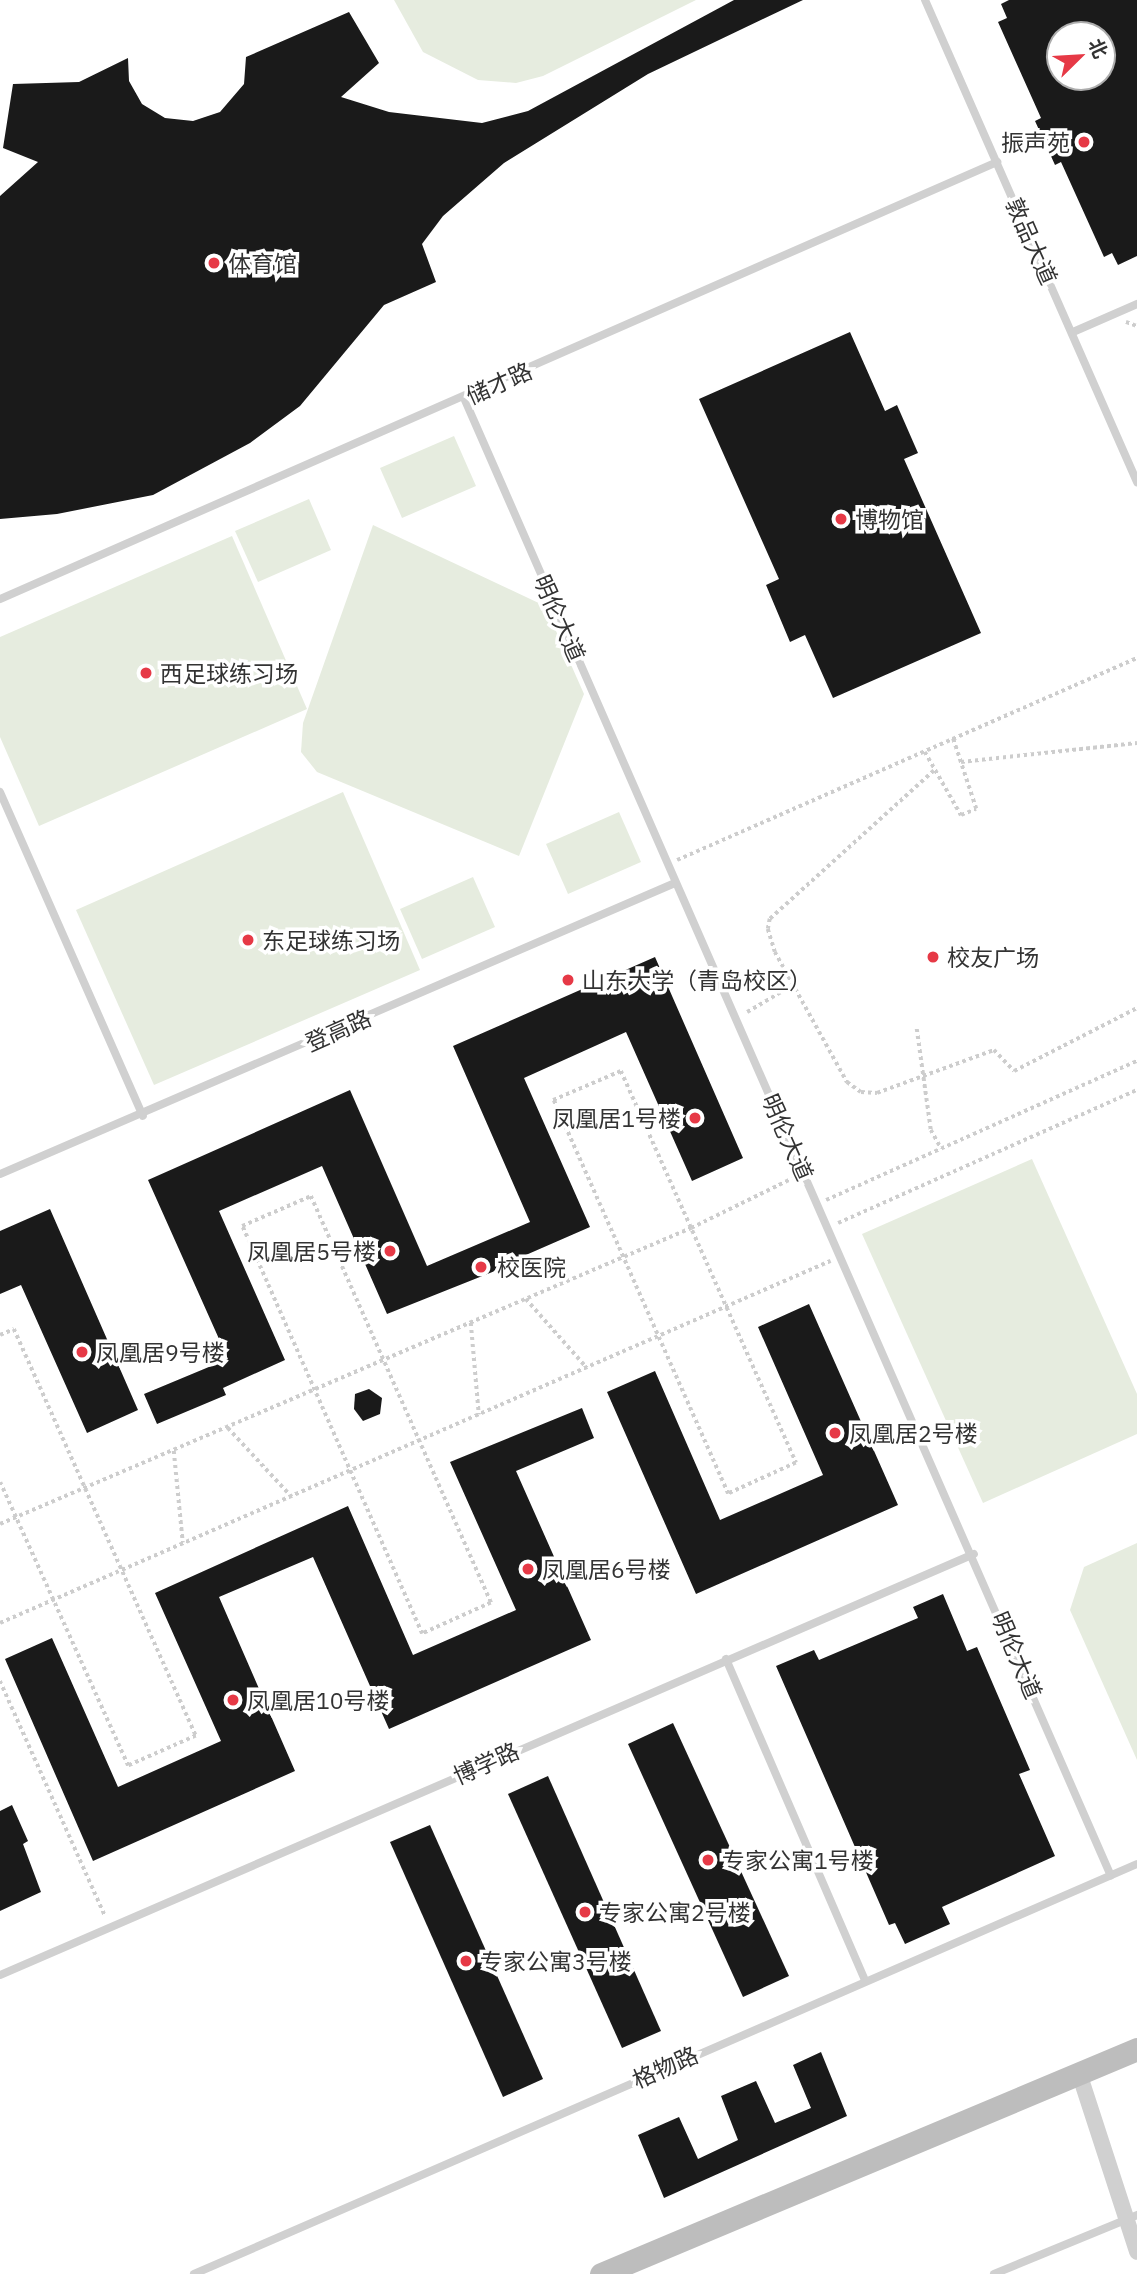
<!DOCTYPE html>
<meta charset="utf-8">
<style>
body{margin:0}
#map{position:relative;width:1137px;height:2274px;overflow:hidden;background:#fff;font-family:"IBM Plex Sans","Noto Sans SC",sans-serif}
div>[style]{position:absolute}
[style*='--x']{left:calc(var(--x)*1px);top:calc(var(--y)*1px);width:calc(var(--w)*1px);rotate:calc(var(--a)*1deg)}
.green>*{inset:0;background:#e6ecdf}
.building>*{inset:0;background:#1a1a1a}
.path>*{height:3.5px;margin-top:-1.75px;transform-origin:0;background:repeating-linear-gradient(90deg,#cdcdcd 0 3.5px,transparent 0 7px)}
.lane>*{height:8px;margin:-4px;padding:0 4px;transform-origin:4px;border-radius:4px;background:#d0d0d0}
.street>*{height:16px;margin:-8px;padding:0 8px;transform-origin:8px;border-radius:8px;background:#d0d0d0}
.secondary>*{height:23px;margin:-11.5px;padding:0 11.5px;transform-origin:11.5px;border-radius:11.5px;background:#bdbdbd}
.dots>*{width:19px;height:19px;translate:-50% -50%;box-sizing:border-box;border:4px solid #fff;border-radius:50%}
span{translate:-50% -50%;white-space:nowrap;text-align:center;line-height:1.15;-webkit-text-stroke:7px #fff;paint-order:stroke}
.poi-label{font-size:23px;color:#333}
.right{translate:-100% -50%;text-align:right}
.left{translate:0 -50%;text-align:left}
.street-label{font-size:23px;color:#333}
.north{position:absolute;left:1046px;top:21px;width:70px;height:70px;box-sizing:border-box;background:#fff;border:2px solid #adadad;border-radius:50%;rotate:66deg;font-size:19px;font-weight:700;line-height:28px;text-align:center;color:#333}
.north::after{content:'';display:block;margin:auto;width:24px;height:32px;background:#e63946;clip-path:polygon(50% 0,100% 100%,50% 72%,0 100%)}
</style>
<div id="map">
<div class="green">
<i style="clip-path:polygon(394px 0,696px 0,543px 76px,516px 83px,478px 80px,423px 52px)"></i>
<i style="clip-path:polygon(454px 436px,476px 486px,402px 518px,380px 468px)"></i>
<i style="clip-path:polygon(309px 499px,331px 550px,258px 582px,235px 531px)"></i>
<i style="clip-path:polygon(373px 525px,545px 606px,584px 694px,519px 856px,317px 772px,301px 752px,303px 723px)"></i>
<i style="clip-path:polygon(232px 536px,307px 709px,39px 826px,0 737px,0 637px)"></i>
<i style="clip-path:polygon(343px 792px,420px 970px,154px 1085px,76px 910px)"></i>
<i style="clip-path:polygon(619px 812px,641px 862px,568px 894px,546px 844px)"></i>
<i style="clip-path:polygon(473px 877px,495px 927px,422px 959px,400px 909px)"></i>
<i style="clip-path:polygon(1032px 1159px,1137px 1394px,1137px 1434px,983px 1503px,862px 1234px)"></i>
<i style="clip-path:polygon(1137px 1543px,1137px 1760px,1070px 1610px,1084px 1567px)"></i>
</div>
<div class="building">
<i style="clip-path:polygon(734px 0,803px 0,648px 74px,504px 163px,443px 216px,422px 244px,436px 282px,384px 305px,300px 406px,250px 443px,153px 495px,57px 514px,0 519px,0 196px,38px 162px,3px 148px,13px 84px,79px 82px,128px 58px,129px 81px,142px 104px,165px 118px,193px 121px,220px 112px,244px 84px,246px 57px,349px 12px,379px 63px,341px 97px,389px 112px,482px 123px,528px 111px)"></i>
<i style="clip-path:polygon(evenodd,1009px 0,1137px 0,1137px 256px,1118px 265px,1112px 253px,1104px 257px,1061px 162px,1055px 165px,1035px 121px,1041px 118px,998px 22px,1007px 18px,1001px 4px,1009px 0,1060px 35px,1102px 35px,1102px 77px,1060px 77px,1060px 35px)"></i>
<i style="clip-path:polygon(850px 332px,885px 411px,897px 405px,918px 453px,904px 459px,981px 633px,833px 698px,805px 635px,790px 642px,766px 585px,779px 579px,699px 399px)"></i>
<i style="clip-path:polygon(655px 957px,743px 1158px,692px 1181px,626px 1032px,524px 1078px,590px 1227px,519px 1258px,520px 1261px,387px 1314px,322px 1166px,219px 1211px,285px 1360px,223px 1388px,226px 1395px,157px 1424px,144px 1394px,228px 1359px,148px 1180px,350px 1090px,427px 1266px,530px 1222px,453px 1046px)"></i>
<i style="clip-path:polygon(50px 1209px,138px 1410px,87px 1433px,21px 1285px,0 1294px,0 1231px)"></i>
<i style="clip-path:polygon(809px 1304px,898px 1505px,696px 1594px,607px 1392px,655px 1371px,720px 1520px,823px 1475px,758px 1327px)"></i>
<i style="clip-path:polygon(369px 1389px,382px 1398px,380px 1414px,363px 1421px,354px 1409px,355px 1394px)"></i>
<i style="clip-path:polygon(582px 1408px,594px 1438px,516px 1471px,591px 1640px,389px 1729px,313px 1557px,219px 1597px,295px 1771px,93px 1861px,5px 1659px,52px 1638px,118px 1787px,221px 1741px,155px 1593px,348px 1506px,413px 1655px,516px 1610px,450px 1462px)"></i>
<i style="clip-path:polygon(943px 1594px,967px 1651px,977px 1647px,1030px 1770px,1019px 1774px,1055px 1856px,942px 1907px,950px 1924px,905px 1944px,895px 1923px,889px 1925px,776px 1666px,814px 1650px,819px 1660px,918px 1618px,913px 1607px)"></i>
<i style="clip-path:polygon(673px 1723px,789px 1976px,743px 1997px,628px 1744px)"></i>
<i style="clip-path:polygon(548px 1776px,661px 2031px,622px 2048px,508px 1794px)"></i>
<i style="clip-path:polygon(12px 1805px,28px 1841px,23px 1844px,41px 1892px,0 1911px,0 1811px)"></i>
<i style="clip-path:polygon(430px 1825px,543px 2079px,503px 2097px,390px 1842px)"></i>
<i style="clip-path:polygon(821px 2052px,847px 2116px,664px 2198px,638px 2135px,679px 2117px,698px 2159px,738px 2140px,721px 2096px,756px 2081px,775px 2123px,811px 2108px,793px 2065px)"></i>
</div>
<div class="path">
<i style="--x:1126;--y:322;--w:12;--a:20"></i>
<i style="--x:925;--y:752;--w:73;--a:60.3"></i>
<i style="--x:961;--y:815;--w:16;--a:-22"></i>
<i style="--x:976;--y:809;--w:74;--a:-108.2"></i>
<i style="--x:961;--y:762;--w:177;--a:-6.2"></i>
<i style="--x:934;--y:771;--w:221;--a:137.9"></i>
<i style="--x:770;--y:919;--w:10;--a:101"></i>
<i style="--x:768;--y:929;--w:24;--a:73"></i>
<i style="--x:775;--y:952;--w:149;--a:61"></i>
<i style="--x:847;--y:1082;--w:17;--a:36"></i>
<i style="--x:861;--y:1092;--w:16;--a:4"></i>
<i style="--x:877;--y:1093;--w:125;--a:-20.2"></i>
<i style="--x:994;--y:1050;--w:29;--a:46"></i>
<i style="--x:1014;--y:1071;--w:138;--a:-27.1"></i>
<i style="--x:677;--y:860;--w:502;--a:-23.71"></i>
<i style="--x:747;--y:1012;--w:53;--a:-30.4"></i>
<i style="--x:917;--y:1029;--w:102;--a:82.1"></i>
<i style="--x:931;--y:1130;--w:21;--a:61"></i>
<i style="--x:621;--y:1071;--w:429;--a:65.9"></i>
<i style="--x:796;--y:1463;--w:75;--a:155.5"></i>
<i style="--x:728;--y:1494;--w:431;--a:-113.9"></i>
<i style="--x:553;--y:1100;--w:74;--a:-23.1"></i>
<i style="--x:311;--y:1196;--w:445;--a:66.1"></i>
<i style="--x:491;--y:1603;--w:76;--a:155.8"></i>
<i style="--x:422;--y:1634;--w:446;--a:-113.8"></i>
<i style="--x:242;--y:1226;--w:75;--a:-23.5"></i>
<i style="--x:826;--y:1200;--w:341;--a:-24.1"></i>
<i style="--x:838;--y:1223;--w:327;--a:-24"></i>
<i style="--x:526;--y:1299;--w:92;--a:48.5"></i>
<i style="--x:471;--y:1323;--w:92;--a:85"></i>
<i style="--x:0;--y:1335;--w:15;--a:-23"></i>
<i style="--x:14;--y:1329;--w:446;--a:65.9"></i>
<i style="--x:196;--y:1736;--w:74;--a:156.2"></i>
<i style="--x:128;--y:1766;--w:311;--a:-114.3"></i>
<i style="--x:228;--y:1428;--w:94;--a:47.2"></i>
<i style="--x:174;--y:1451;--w:92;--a:84.4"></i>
<i style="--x:0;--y:1524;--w:752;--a:-23.19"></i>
<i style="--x:691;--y:1228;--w:114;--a:-26.1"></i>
<i style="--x:0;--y:1623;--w:906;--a:-23.56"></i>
<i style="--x:0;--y:1681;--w:257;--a:65.9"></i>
</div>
<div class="lane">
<i style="--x:925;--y:0;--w:527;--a:66.26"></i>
<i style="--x:1073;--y:332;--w:70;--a:-23.6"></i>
<i style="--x:464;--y:398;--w:1613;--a:66.36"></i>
<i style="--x:0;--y:599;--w:1089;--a:-23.67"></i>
<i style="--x:0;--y:792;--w:354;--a:66.2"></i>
<i style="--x:0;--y:1174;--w:735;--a:-23.32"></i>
<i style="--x:726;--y:1659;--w:350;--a:66.6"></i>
<i style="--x:0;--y:1975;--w:1061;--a:-23.38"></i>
<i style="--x:194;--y:2274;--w:1028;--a:-23.5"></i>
<i style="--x:994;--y:2274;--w:155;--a:-22.4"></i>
</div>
<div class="street">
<i style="--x:1079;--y:2073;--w:188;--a:72"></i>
</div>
<div class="secondary">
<i style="--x:601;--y:2274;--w:581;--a:-22.77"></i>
</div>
<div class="dots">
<i style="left:1084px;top:142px;background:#e63946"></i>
<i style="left:214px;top:263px;background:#e63946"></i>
<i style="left:841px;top:519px;background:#e63946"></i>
<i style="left:146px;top:673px;background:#e63946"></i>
<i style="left:248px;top:940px;background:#e63946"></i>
<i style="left:933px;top:957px;background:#e63946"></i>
<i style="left:568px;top:980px;background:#e63946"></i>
<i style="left:695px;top:1118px;background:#e63946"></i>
<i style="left:390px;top:1251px;background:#e63946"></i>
<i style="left:481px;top:1267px;background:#e63946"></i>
<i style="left:82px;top:1352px;background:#e63946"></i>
<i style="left:835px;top:1433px;background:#e63946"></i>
<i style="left:528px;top:1569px;background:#e63946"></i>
<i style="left:233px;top:1700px;background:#e63946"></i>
<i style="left:708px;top:1860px;background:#e63946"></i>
<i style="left:585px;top:1912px;background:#e63946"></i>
<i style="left:466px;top:1961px;background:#e63946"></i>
</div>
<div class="poi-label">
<span class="right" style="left:1070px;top:142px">振声苑</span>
<span class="left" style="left:228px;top:263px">体育馆</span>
<span class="left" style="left:855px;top:519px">博物馆</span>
<span class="left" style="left:160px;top:673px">西足球练习场</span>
<span class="left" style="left:262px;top:940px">东足球练习场</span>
<span class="left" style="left:947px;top:957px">校友广场</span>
<span class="left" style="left:582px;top:980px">山东大学（青岛校区）</span>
<span class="right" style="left:681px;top:1118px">凤凰居1号楼</span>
<span class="right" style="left:376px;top:1251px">凤凰居5号楼</span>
<span class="left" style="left:497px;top:1267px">校医院</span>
<span class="left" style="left:96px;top:1352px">凤凰居9号楼</span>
<span class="left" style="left:849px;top:1433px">凤凰居2号楼</span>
<span class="left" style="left:542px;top:1569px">凤凰居6号楼</span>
<span class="left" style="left:247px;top:1700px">凤凰居10号楼</span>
<span class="left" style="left:722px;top:1860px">专家公寓1号楼</span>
<span class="left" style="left:599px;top:1912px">专家公寓2号楼</span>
<span class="left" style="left:480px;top:1961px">专家公寓3号楼</span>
</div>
<div class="street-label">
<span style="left:1032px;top:241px;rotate:66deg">敦品大道</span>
<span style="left:499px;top:383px;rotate:-24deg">储才路</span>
<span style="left:560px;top:618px;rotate:66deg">明伦大道</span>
<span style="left:338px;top:1030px;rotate:-24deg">登高路</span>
<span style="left:788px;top:1137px;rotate:66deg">明伦大道</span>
<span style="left:1017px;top:1655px;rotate:67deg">明伦大道</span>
<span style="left:486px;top:1763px;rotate:-24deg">博学路</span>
<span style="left:665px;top:2067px;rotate:-24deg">格物路</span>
</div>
<div class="north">北</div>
</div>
